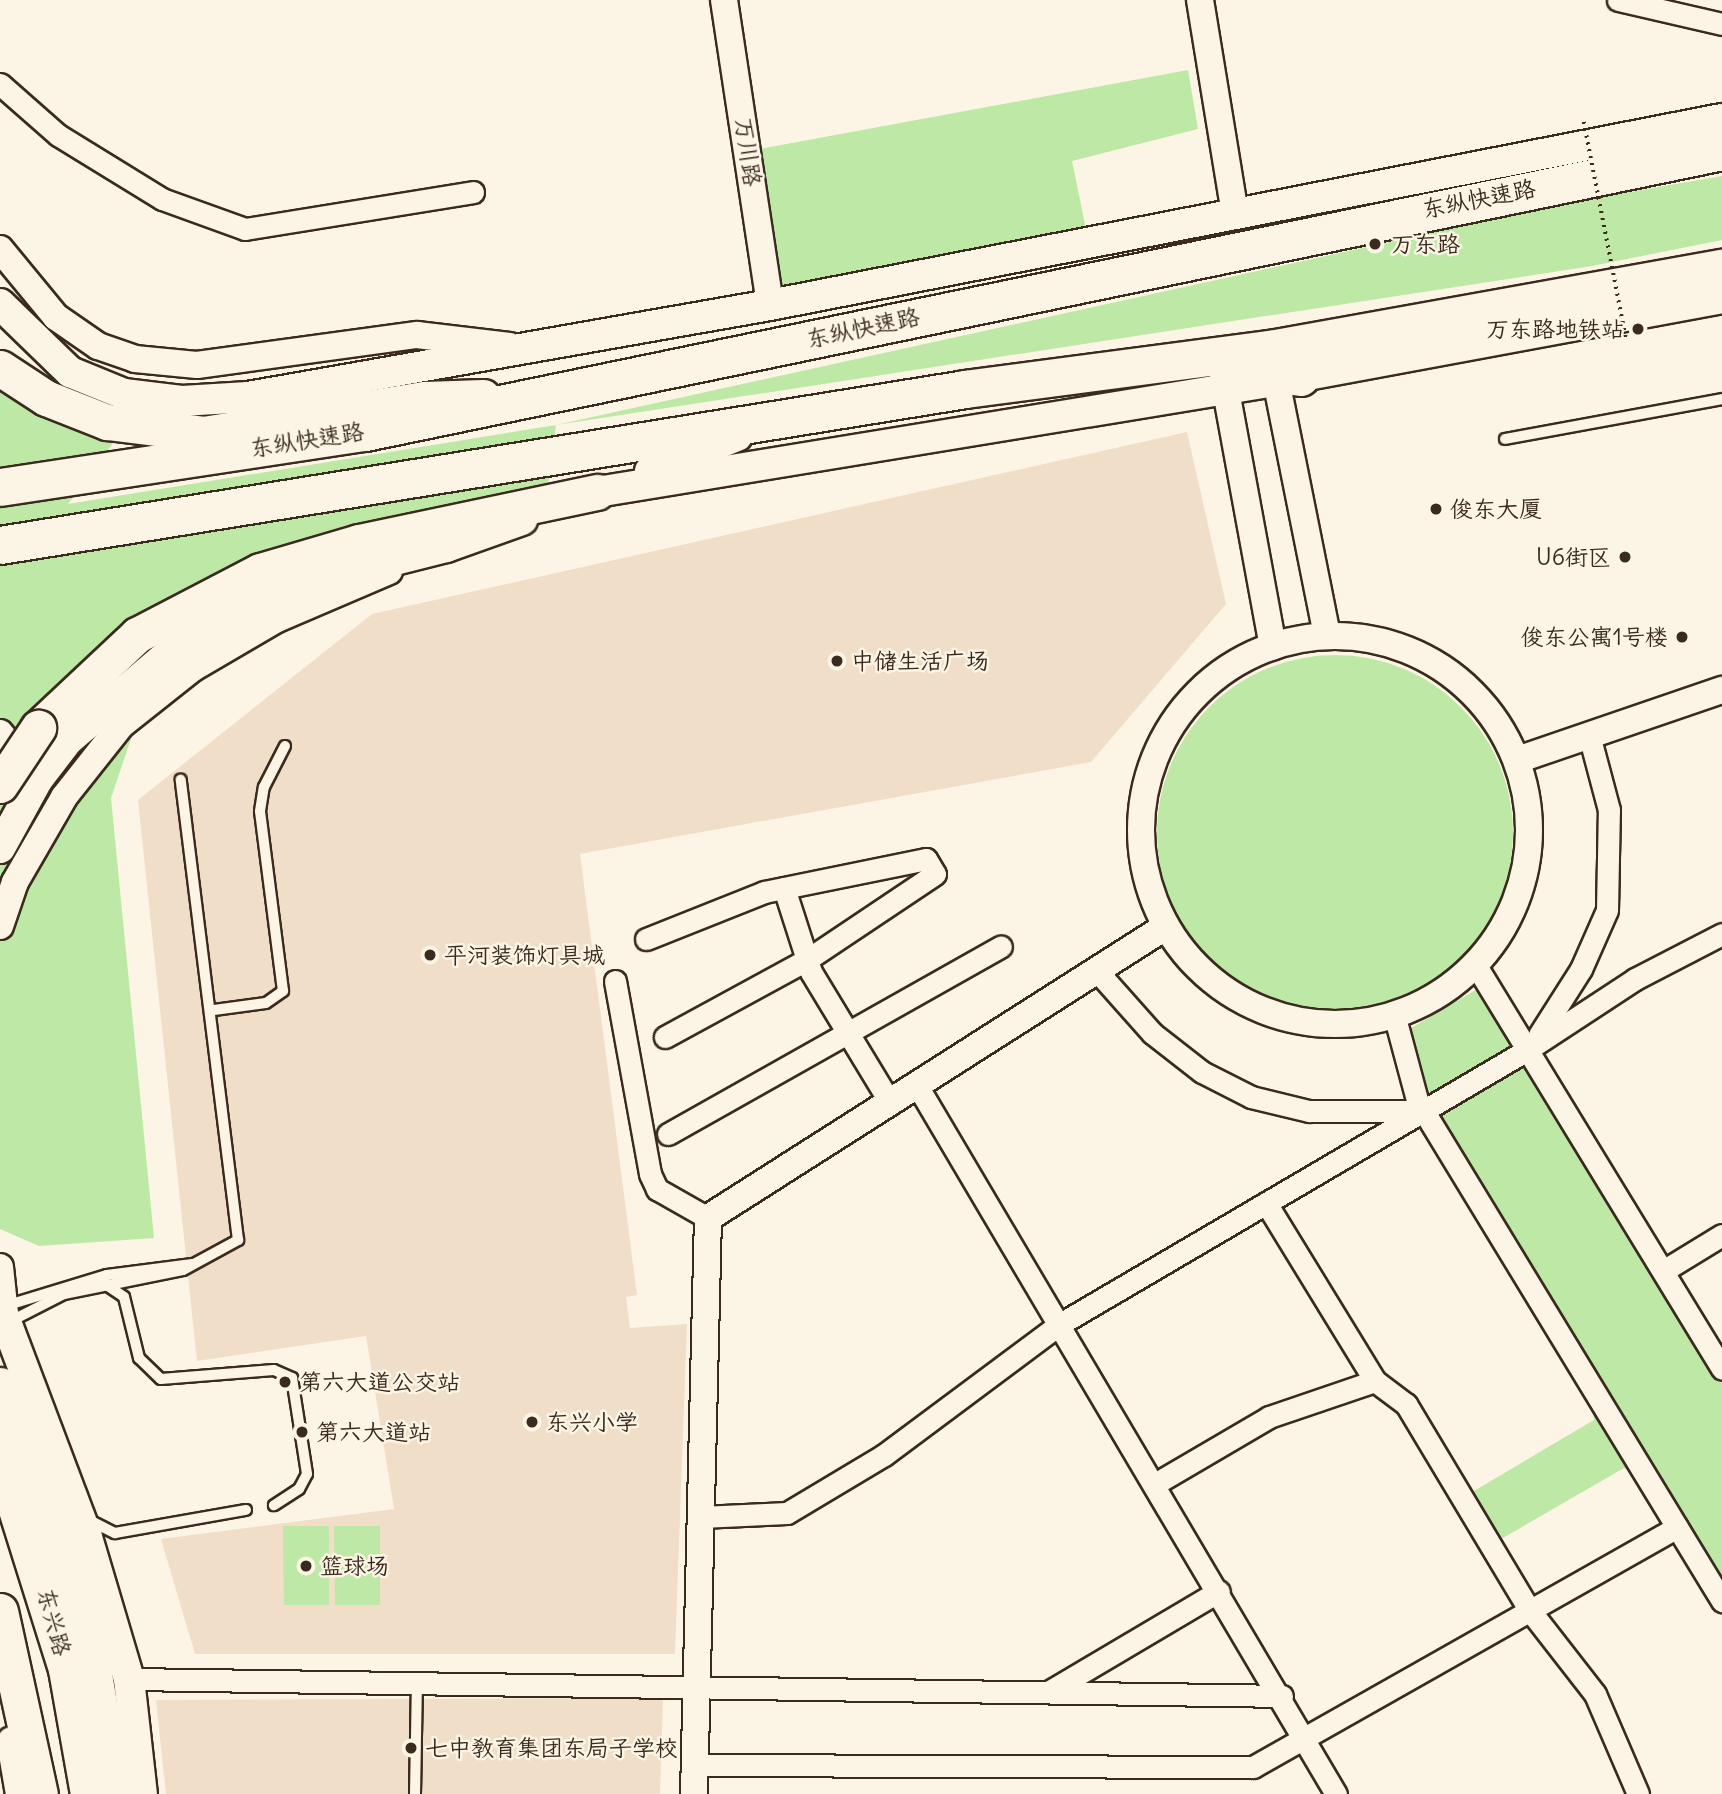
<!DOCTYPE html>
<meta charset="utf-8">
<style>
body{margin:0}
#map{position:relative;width:1722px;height:1794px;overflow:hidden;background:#fcf5e5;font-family:Delius,"LXGW WenKai TC",sans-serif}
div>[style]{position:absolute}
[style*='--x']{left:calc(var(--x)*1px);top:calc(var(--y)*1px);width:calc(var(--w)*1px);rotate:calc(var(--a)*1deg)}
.built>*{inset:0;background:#f0dec8}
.green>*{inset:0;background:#bde8a5}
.round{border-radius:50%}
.roads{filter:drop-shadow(2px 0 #3b2a1e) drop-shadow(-2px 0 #3b2a1e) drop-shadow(0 2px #3b2a1e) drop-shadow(0 -2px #3b2a1e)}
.service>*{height:10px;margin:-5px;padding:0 5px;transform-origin:5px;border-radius:5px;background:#fcf5e5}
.minor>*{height:21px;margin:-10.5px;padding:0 10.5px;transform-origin:10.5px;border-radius:10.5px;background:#fcf5e5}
.tertiary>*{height:26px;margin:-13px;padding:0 13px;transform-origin:13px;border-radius:13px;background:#fcf5e5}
.tertiary>.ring{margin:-13px;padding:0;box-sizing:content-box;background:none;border:26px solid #fcf5e5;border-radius:50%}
.secondary>*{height:30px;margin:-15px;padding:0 15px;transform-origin:15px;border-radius:15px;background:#fcf5e5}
.primary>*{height:35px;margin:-17.5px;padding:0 17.5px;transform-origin:17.5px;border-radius:17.5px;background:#fcf5e5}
.trunk>*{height:37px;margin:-18.5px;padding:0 18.5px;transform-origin:18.5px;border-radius:18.5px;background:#fcf5e5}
.path-bridge>*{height:3.5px;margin-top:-1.75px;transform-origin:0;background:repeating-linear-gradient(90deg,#3b2a1e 0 2px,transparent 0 7px)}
.bridges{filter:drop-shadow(2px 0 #3b2a1e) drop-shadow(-2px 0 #3b2a1e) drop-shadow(0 2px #3b2a1e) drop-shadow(0 -2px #3b2a1e)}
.primary-bridge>*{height:35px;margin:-17.5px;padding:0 17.5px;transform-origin:17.5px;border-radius:17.5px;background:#fcf5e5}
.dots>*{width:19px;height:19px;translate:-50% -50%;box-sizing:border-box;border:4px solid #fcf5e5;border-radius:50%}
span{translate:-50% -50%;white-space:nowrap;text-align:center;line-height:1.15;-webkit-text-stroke:5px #fcf5e5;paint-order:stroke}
.street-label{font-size:23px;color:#3b2a1e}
.poi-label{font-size:23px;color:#3b2a1e}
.left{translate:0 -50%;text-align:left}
.right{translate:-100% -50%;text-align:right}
</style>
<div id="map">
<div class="built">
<i style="clip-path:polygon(1187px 432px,1226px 604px,1091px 762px,580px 854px,637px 1295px,626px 1297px,630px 1328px,687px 1324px,675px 1654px,195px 1654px,161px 1539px,394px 1509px,366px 1336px,197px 1361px,138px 800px,372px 614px)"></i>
<i style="clip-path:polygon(663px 1698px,660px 1794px,166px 1794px,156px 1700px)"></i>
</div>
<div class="green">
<i style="clip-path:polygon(1188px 70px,1198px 129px,1072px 161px,1086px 229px,778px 291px,759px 149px)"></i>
<i style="clip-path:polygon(1722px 176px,1722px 240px,1592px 266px,556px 425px,548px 485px,180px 594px,111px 798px,154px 1238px,39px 1246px,0 1229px,0 379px,116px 439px,68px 504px,556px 425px,1572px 202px)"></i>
<i class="round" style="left:1157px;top:655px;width:356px;height:356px"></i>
<i style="clip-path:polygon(1479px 988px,1722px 1348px,1722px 1605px,1648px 1482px,1624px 1468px,1496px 1542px,1467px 1495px,1594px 1420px,1588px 1372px,1412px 1083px,1396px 1037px)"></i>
<i style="clip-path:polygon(283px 1526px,329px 1526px,329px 1605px,284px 1605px)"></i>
<i style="clip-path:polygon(334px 1526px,380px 1526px,380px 1605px,335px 1605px)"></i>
</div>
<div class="roads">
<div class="service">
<i style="--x:1505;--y:439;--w:221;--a:-10.4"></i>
<i style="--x:214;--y:1010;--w:52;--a:-7.7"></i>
<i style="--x:266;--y:1003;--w:21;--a:-35"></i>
<i style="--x:283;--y:991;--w:181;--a:-97.3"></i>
<i style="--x:260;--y:811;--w:24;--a:-81"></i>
<i style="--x:264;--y:787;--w:46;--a:-62.9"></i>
<i style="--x:105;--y:1284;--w:23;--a:34"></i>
<i style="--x:124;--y:1297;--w:63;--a:76.2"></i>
<i style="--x:139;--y:1358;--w:30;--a:44"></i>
<i style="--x:161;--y:1379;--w:113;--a:-4.6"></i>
<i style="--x:274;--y:1370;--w:20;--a:24"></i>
<i style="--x:292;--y:1378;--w:97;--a:81.1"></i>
<i style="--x:307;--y:1474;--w:17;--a:118"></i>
<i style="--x:299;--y:1489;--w:30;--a:147"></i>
<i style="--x:5;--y:1306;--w:107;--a:-16.9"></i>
<i style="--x:107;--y:1275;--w:86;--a:-7.4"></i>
<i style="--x:9;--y:1322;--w:62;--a:-27"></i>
<i style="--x:64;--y:1294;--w:121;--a:-11.4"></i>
<i style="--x:183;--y:1270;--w:63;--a:-28.6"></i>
<i style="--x:238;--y:1240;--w:464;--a:-97.1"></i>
<i style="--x:91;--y:1521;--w:27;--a:27"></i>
<i style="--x:115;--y:1533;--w:133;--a:-10"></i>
<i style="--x:415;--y:1794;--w:113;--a:-89"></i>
</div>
<div class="minor">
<i style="--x:1618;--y:0;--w:107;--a:13"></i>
<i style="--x:0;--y:84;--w:77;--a:41.3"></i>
<i style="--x:58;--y:135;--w:122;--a:31.6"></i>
<i style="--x:162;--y:199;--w:88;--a:19.9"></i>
<i style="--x:245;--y:229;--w:231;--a:-9.2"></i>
<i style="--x:784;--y:888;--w:88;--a:72.2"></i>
<i style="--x:811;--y:972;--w:154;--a:58.8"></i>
<i style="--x:646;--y:939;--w:127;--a:-21.7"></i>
<i style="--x:764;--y:892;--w:165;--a:-11.5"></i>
<i style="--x:926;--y:859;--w:17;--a:59"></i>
<i style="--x:935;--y:874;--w:153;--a:146.2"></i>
<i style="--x:808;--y:959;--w:163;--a:151.4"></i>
<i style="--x:1475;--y:964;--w:474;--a:58.6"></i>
<i style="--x:1097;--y:971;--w:83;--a:48.4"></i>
<i style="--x:1152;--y:1033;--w:63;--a:38"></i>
<i style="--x:1202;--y:1072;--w:55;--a:27"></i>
<i style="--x:1251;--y:1097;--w:60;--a:13.6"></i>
<i style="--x:1309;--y:1111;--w:111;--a:0"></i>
<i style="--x:615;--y:981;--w:196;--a:79.7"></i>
<i style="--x:650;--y:1174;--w:17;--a:65"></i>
<i style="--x:657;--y:1189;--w:59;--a:29.6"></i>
<i style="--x:1394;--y:1014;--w:89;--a:75"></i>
<i style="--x:1417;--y:1100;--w:587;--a:58.67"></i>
<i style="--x:1539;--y:1035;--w:78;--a:-57.5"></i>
<i style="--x:1581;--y:969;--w:64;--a:-66.2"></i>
<i style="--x:1607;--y:910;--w:100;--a:-88.9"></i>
<i style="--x:1609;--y:810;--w:78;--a:-104.9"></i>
<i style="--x:918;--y:1087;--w:821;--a:59.41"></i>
<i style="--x:668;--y:1134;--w:382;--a:-29.4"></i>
<i style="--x:1266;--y:1203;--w:209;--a:58.5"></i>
<i style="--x:1375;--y:1381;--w:39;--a:37"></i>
<i style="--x:1406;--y:1404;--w:238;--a:59.1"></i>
<i style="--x:1528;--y:1608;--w:109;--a:52.1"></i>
<i style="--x:1595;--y:1694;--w:109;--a:66.7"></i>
<i style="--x:1663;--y:1271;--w:69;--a:-31.4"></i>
<i style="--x:1155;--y:1484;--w:132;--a:-30.4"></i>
<i style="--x:1269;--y:1417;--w:112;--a:-18.8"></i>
<i style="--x:701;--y:1517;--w:86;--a:-2.7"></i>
<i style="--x:787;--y:1513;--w:113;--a:-30.9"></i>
<i style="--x:884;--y:1455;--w:219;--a:-36.7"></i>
<i style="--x:1060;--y:1324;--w:541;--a:-30.4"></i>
<i style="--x:1527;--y:1050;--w:129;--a:-33.3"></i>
<i style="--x:1635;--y:979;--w:98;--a:-27.3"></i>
<i style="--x:129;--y:1679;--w:1153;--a:0.84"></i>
<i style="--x:1050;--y:1691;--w:196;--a:-30.6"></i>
<i style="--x:695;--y:1765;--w:558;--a:0.21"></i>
<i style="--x:1253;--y:1767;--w:487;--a:-29.5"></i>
</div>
<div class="tertiary">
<i style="--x:724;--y:0;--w:308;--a:81.4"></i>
<i style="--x:1200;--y:0;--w:217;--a:80.7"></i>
<i style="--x:0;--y:249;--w:88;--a:50.5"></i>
<i style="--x:56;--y:317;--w:51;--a:34.6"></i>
<i style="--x:98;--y:346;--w:39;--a:19"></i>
<i style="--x:135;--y:359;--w:62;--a:5.5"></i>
<i style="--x:197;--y:365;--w:222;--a:-7.8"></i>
<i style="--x:417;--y:335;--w:93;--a:6.8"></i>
<i style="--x:1272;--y:360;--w:281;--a:78.7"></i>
<i style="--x:1222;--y:369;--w:282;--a:79.6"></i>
<i class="ring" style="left:1141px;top:636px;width:362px;height:362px"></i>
<i style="--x:0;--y:733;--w:47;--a:50.2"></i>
<i style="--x:1517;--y:760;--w:217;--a:-18.9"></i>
<i style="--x:0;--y:926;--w:46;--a:-71.2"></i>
<i style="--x:15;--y:882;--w:98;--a:-60"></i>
<i style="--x:64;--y:797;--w:92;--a:-51.6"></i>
<i style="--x:121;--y:725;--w:92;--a:-38.4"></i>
<i style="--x:193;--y:668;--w:97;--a:-30.3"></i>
<i style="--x:277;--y:619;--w:122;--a:-23.2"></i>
<i style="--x:0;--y:1267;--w:57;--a:84"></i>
<i style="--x:694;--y:1794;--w:576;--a:-88.61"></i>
<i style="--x:708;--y:1218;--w:542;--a:-32.49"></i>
</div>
<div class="secondary">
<i style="--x:0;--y:304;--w:98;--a:44.2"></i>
<i style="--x:70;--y:372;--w:58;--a:22.2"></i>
<i style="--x:124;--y:394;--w:58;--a:6.9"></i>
<i style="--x:182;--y:401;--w:66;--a:-3.5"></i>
<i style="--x:248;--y:397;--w:530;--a:-10"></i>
<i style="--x:770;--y:305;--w:970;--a:-11.06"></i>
<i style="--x:650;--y:471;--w:94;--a:-21.9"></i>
<i style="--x:597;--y:492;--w:687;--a:-9.3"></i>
<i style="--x:1275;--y:381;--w:455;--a:-10.5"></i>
<i style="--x:0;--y:848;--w:79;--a:-61.2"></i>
<i style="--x:38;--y:779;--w:49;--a:-52.4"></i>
<i style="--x:68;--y:740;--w:140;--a:-40.6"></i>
<i style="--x:174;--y:649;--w:142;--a:-27.3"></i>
<i style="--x:300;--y:584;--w:151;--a:-14.2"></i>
<i style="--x:446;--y:547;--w:81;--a:-19.6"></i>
<i style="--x:0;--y:1306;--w:244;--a:69.3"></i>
<i style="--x:86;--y:1534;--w:151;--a:73.5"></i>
<i style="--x:129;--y:1679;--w:116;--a:83.6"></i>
<i style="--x:12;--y:1742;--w:53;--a:80.2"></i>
</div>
<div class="primary">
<i style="--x:0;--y:368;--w:55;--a:33.1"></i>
<i style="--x:46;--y:398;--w:66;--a:21.5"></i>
<i style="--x:107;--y:422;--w:97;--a:7.1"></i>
<i style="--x:203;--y:434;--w:225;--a:-9"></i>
<i style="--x:425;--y:399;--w:58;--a:-2"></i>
<i style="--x:38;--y:728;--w:136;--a:-43.2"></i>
<i style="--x:137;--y:635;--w:139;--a:-27.5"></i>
<i style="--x:260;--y:571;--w:103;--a:-16.3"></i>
<i style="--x:359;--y:542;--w:243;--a:-11.9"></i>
<i style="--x:0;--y:1385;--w:268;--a:70.8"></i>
<i style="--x:88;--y:1638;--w:158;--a:80.5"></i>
<i style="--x:0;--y:1611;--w:187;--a:77.7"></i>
</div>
<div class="trunk">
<i style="--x:1229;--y:367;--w:72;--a:8"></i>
<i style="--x:0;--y:487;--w:369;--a:-8.6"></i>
<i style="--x:365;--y:432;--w:1386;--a:-11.7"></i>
<i style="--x:0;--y:545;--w:978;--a:-9.18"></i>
<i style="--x:965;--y:389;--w:308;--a:-7.5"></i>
<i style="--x:1270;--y:349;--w:459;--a:-10.2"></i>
<i style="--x:0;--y:1455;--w:224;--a:72.6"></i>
<i style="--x:67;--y:1669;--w:127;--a:80"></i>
</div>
</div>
<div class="path-bridge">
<i style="--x:1584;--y:122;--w:221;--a:79"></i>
</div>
<div class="bridges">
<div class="primary-bridge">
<i style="--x:0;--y:785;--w:69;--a:-56.3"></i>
</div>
</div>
<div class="dots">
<i style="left:1375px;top:244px;background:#3b2a1e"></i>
<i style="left:1638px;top:329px;background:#3b2a1e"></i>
<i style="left:1436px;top:509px;background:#3b2a1e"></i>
<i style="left:1625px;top:557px;background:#3b2a1e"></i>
<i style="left:1682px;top:637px;background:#3b2a1e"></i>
<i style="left:837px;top:661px;background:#3b2a1e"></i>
<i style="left:430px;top:955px;background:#3b2a1e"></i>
<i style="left:285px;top:1382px;background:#3b2a1e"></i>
<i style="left:532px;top:1422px;background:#3b2a1e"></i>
<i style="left:302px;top:1432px;background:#3b2a1e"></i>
<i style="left:306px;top:1566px;background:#3b2a1e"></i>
<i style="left:411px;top:1748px;background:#3b2a1e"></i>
</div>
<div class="street-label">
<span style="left:748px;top:152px;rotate:82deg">万川路</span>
<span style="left:1479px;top:199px;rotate:-11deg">东纵快速路</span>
<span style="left:863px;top:328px;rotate:-12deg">东纵快速路</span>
<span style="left:307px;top:440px;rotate:-9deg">东纵快速路</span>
<span style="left:54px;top:1622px;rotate:75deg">东兴路</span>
</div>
<div class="poi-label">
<span class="left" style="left:1391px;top:244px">万东路</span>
<span class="right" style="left:1624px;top:329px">万东路地铁站</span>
<span class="left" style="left:1450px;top:509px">俊东大厦</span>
<span class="right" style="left:1611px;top:557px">U6街区</span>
<span class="right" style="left:1668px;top:637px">俊东公寓1号楼</span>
<span class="left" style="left:851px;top:661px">中储生活广场</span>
<span class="left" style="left:444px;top:955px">平河装饰灯具城</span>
<span class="left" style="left:299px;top:1382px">第六大道公交站</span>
<span class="left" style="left:546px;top:1422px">东兴小学</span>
<span class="left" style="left:316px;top:1432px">第六大道站</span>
<span class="left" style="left:320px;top:1566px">篮球场</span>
<span class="left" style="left:425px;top:1748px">七中教育集团东局子学校</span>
</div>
</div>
